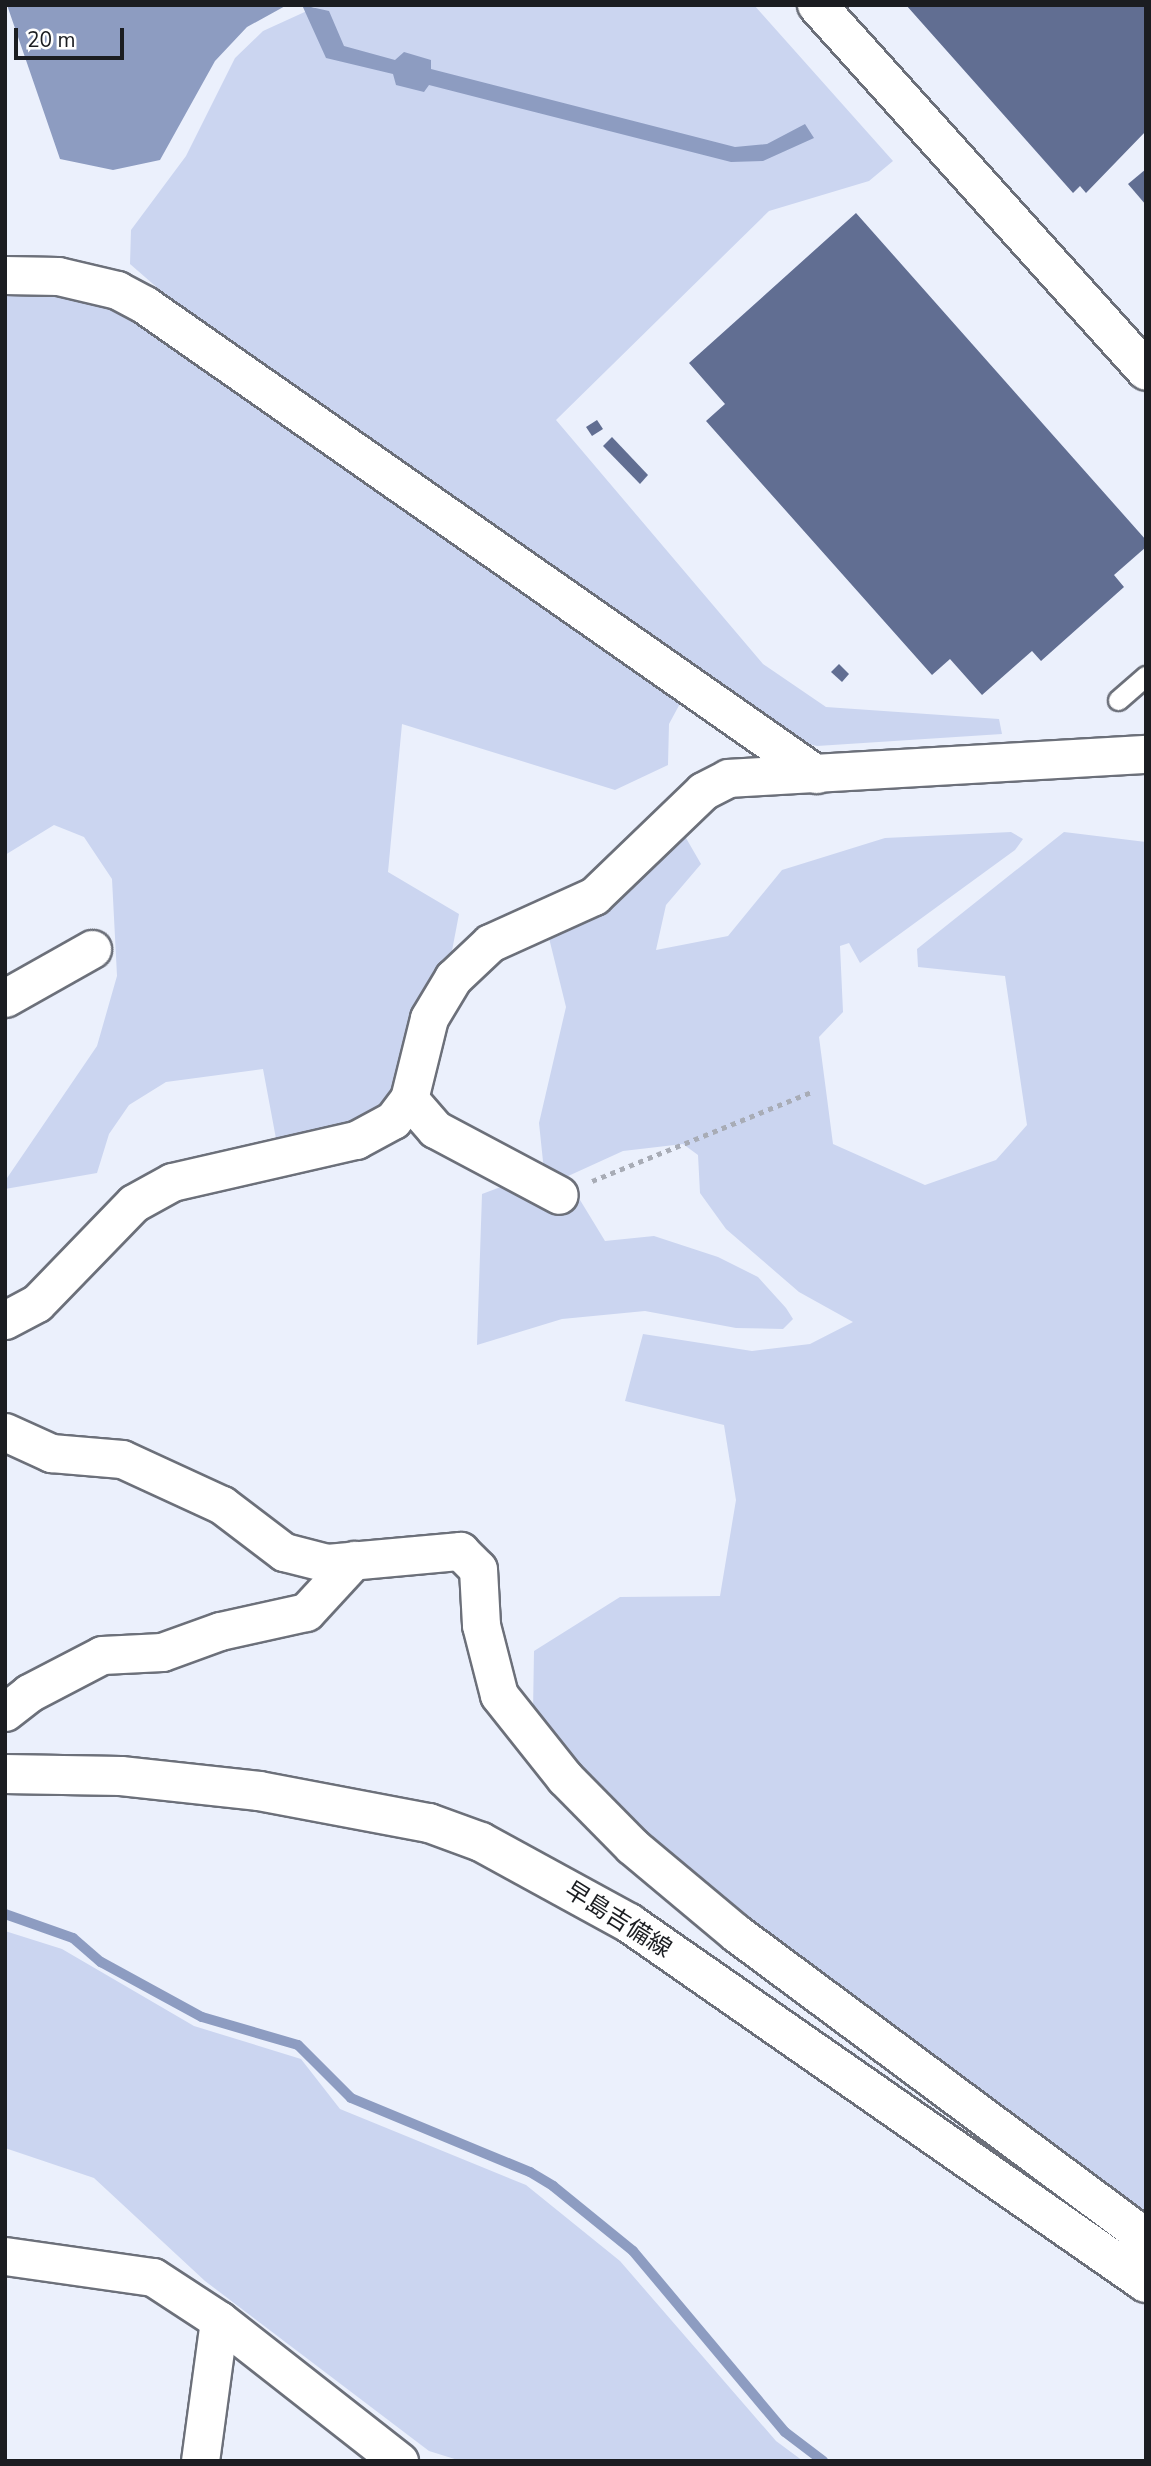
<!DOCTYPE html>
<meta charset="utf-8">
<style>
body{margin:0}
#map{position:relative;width:1151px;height:2466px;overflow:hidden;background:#ebf0fc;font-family:"Nunito Sans","Noto Sans JP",sans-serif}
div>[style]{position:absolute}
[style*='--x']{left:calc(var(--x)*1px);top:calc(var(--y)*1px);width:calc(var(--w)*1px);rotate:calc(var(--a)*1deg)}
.green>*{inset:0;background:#cbd5f0}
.water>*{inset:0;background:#8d9cc1}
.stream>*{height:10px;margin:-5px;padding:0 5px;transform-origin:5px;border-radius:5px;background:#8d9cc1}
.building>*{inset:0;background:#616e92}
.path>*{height:4.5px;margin-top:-2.25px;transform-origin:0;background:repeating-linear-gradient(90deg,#a8acb6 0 5px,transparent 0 10px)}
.roads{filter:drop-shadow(2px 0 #6c707a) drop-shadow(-2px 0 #6c707a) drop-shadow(0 2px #6c707a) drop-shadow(0 -2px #6c707a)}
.service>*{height:19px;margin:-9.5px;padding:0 9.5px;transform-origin:9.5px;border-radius:9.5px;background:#fff}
.minor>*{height:37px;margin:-18.5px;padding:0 18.5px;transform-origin:18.5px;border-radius:18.5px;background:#fff}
.tertiary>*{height:38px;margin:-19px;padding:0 19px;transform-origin:19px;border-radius:19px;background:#fff}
.secondary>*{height:38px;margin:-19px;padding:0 19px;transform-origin:19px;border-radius:19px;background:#fff}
span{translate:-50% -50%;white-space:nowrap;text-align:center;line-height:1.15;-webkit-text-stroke:5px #fff;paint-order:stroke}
.street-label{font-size:24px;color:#1b1d21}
.frame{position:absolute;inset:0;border:7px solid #1b1d21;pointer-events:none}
.scale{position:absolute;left:14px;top:28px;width:110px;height:32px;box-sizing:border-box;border:4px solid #1b1d21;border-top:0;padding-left:9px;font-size:21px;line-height:24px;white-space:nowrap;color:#1b1d21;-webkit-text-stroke:5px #fff;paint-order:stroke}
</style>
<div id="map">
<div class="green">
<i style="clip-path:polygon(320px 5px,754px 5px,893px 161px,869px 181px,769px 211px,556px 420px,763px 664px,826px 707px,999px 719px,1002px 734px,817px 746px,794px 741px,199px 324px,130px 264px,131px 230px,186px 156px,235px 58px,263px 31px)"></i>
<i style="clip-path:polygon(5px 288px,38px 288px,126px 308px,683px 698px,669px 724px,668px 765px,615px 790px,402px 724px,388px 872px,459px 914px,451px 956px,417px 1018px,386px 1103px,354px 1128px,277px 1144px,263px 1069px,166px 1082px,129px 1105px,109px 1134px,97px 1173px,5px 1189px,5px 1181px,97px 1046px,117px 976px,112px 879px,84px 837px,54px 825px,5px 855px)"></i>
<i style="clip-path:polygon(1011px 832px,1023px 839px,1015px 850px,860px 963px,849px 943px,840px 946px,843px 1012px,819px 1037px,833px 1144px,925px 1185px,996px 1160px,1027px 1125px,1005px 976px,918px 967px,917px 949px,1064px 832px,1146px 842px,1146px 2217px,720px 1904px,641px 1837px,550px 1742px,533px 1711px,534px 1651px,620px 1597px,720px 1596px,736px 1500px,724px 1425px,625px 1401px,643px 1334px,752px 1351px,810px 1344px,853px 1322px,799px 1292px,726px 1229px,700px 1193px,698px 1155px,683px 1144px,623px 1151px,566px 1177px,605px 1241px,654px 1236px,718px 1257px,758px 1277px,786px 1308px,793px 1319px,783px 1329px,736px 1328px,645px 1311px,562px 1319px,477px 1345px,482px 1194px,544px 1171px,539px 1123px,566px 1007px,549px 938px,623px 890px,676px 834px,686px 838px,701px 864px,666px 905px,656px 950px,728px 936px,782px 870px,885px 838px)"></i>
<i style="clip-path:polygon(5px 1931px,62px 1949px,194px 2026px,301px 2059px,340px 2109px,526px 2185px,620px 2261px,776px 2441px,803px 2461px,461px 2461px,429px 2451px,205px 2281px,94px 2178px,5px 2148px)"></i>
</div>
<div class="water">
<i style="clip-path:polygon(7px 5px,287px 5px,247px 27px,215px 61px,160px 160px,113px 170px,60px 159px)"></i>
<i style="clip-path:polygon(302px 5px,329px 11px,344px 46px,395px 60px,404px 52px,431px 60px,431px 69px,735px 147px,767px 144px,805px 124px,814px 138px,763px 161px,731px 162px,429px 85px,424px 92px,396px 85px,393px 74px,326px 58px)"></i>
</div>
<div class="stream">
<i style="--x:5;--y:1914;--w:72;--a:19.4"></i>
<i style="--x:73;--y:1938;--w:37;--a:41"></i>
<i style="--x:101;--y:1962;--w:115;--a:28.6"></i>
<i style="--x:202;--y:2017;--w:100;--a:16.3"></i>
<i style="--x:298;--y:2045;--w:75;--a:45"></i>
<i style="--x:351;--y:2098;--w:194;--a:22.5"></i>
<i style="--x:530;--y:2172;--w:27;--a:31"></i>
<i style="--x:553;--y:2186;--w:103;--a:39.1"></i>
<i style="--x:633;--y:2251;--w:236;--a:50"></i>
<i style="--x:785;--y:2432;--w:48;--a:37.3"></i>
</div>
<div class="building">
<i style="clip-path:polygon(906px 5px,1146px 5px,1146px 131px,1086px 193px,1080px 186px,1073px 193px)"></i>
<i style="clip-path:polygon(1146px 169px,1146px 205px,1128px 184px)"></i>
<i style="clip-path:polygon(856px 213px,1146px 540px,1146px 547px,1114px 575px,1124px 587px,1041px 661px,1032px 651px,982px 695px,950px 659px,932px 675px,706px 421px,725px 404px,689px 363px)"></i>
<i style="clip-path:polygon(597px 420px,603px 429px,592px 436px,586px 427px)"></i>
<i style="clip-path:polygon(612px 437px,648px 475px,640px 484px,603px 446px)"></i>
<i style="clip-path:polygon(839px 664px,849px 674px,842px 682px,831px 672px)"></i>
</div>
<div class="path">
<i style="--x:592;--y:1181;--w:236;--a:-22.1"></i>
</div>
<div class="roads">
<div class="service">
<i style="--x:1118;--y:700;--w:37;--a:-41"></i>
</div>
<div class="minor">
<i style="--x:5;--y:275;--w:53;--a:1.1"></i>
<i style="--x:58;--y:276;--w:61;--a:13.3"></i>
<i style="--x:117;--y:290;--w:32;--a:28"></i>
<i style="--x:145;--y:305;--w:819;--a:34.95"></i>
<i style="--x:5;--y:998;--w:100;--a:-29.4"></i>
<i style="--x:409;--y:1099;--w:40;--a:49"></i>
<i style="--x:435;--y:1129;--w:140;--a:28"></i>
<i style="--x:5;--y:1320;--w:36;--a:-28"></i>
<i style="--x:37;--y:1303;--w:139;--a:-45.9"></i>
<i style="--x:134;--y:1203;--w:43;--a:-28.9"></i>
<i style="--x:172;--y:1182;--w:189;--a:-12.9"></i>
<i style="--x:356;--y:1140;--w:42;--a:-28.4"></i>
<i style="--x:393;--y:1120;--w:26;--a:-53"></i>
<i style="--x:409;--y:1099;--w:83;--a:-76.1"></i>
<i style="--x:429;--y:1018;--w:47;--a:-59"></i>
<i style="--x:453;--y:978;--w:51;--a:-43.4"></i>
<i style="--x:490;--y:943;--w:114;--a:-24.3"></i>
<i style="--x:594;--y:896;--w:151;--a:-43.9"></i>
<i style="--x:703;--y:791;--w:28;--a:-27"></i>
<i style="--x:728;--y:778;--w:419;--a:-3.3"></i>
<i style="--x:5;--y:1432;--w:51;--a:24.5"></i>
<i style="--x:51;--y:1453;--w:71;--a:4.8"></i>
<i style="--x:122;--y:1459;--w:110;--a:24.7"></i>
<i style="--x:222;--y:1505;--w:78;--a:37.2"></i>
<i style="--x:284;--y:1552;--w:44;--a:14.3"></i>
<i style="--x:327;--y:1563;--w:134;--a:-5.2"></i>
<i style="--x:460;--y:1551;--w:25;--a:45"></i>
<i style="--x:478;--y:1569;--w:56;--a:86.9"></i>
<i style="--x:481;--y:1625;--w:72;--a:75.6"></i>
<i style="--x:499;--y:1695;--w:106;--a:51.5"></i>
<i style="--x:565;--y:1778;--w:95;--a:45.4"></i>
<i style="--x:632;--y:1846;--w:136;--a:39.9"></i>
<i style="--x:736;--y:1933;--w:497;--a:36.6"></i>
<i style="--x:1135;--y:2229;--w:53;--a:81.3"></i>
<i style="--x:5;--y:1712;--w:31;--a:-38"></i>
<i style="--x:29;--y:1693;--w:82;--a:-27.5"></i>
<i style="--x:102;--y:1655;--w:60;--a:-2.9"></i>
<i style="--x:162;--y:1652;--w:62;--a:-19.9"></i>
<i style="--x:220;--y:1631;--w:88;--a:-12.5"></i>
<i style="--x:306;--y:1612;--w:71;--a:-47.3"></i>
<i style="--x:5;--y:2256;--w:149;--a:8.1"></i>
<i style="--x:153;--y:2277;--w:79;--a:33.1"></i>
<i style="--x:219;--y:2320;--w:229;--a:38.1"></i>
<i style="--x:200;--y:2461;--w:142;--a:-82.3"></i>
</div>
<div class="tertiary">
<i style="--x:817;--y:5;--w:492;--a:48"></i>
</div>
<div class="secondary">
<i style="--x:5;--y:1774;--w:116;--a:1"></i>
<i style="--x:121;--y:1776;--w:139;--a:6.2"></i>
<i style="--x:259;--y:1791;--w:173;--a:10.7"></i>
<i style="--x:429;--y:1823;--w:55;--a:20.1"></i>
<i style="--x:481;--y:1842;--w:169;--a:28.7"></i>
<i style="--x:629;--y:1923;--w:630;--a:34.85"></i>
</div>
</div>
<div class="street-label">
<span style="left:618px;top:1920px;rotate:32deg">早島吉備線</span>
</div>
<div class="frame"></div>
<div class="scale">20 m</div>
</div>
